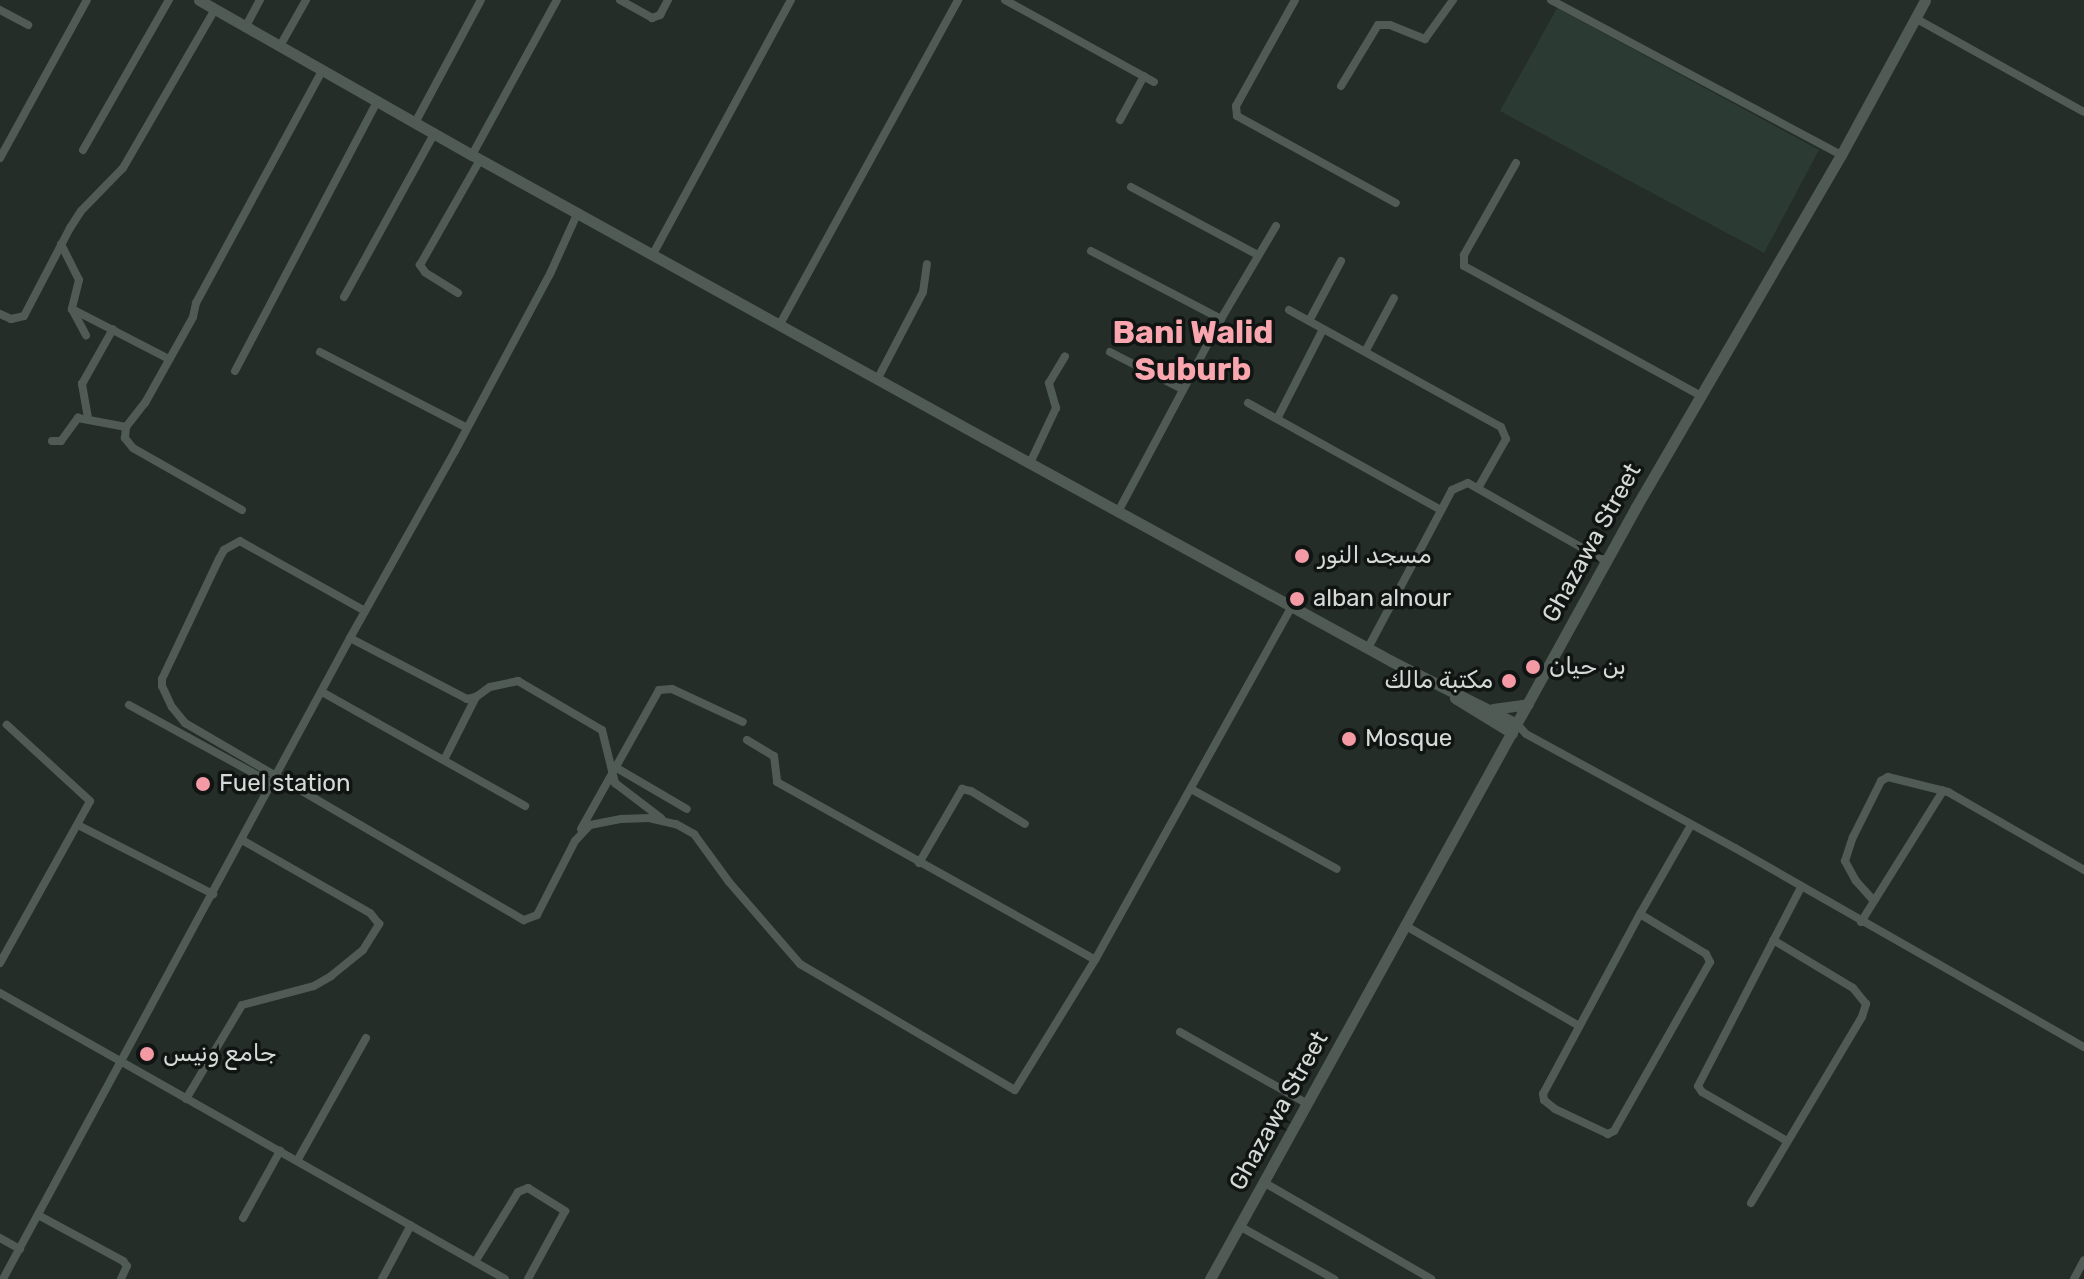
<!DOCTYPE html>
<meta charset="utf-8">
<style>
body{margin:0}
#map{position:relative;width:2084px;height:1279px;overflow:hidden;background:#242d28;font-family:Rubik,"Noto Sans Arabic",sans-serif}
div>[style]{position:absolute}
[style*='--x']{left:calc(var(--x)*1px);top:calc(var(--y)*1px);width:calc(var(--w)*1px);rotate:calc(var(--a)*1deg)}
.built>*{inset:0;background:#2b3a33}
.street>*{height:8px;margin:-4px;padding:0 4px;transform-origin:4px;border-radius:4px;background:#515b56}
.secondary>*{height:11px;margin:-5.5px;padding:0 5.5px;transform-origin:5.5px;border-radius:5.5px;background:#515b56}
.dots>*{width:22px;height:22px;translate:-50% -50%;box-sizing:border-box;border:4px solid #101412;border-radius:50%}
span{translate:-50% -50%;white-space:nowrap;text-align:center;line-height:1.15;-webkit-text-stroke:7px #101412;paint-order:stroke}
.street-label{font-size:24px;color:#d5dad7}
.poi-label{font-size:24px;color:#d5dad7}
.left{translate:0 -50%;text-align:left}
.right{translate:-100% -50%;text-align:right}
.district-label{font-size:32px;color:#faa6af;font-weight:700}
</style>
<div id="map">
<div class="built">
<i style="clip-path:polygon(1557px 8px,1819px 150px,1764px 253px,1500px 111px)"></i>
</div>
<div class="street">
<i style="--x:620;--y:0;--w:37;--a:29"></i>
<i style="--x:652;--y:18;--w:9;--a:-21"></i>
<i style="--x:660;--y:15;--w:17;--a:-62"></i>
<i style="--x:1005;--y:0;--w:170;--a:28.8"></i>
<i style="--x:1295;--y:0;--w:121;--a:119.1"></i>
<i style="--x:1236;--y:106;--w:10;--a:84"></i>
<i style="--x:1237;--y:116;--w:181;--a:28.7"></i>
<i style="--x:1551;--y:0;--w:329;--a:28.1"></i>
<i style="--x:0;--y:10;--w:32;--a:28"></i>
<i style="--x:1915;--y:18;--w:193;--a:29.1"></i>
<i style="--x:246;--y:26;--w:30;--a:-62"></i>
<i style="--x:280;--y:46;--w:53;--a:-60.5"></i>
<i style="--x:1341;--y:86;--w:71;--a:-58.8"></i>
<i style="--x:1378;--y:25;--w:12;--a:0"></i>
<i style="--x:1390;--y:25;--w:38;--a:22"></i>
<i style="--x:1425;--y:39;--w:48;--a:-54.3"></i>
<i style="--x:1120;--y:120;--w:50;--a:-61.4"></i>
<i style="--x:416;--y:121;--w:137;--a:-61.8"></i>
<i style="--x:83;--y:150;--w:173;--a:-60.2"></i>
<i style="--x:472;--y:155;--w:177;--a:-61.3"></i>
<i style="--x:0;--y:158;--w:180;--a:-61.2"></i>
<i style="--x:1516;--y:163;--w:106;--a:119.5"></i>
<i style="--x:1464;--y:255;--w:11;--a:90"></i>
<i style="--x:1464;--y:266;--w:270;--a:28.7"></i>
<i style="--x:1131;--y:187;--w:144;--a:28.2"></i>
<i style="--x:61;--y:244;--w:40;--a:63.4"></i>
<i style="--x:79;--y:280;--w:30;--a:104"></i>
<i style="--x:72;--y:309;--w:30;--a:62"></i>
<i style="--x:1091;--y:251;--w:147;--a:27.6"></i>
<i style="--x:653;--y:254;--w:289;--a:-61.5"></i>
<i style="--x:458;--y:293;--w:39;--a:-148"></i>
<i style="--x:425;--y:272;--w:9;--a:-126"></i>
<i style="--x:420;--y:265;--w:121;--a:-60.3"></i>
<i style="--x:344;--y:297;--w:188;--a:-61.1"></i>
<i style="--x:72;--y:309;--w:109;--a:27.3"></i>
<i style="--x:1289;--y:310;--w:242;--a:28.9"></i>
<i style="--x:1501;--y:427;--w:13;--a:67"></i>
<i style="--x:1506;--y:439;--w:56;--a:119.7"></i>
<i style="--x:0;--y:314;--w:12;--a:24"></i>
<i style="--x:11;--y:319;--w:13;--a:-13"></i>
<i style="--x:24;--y:316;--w:99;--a:-62.4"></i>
<i style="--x:70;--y:228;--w:20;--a:-57"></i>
<i style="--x:81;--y:211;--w:60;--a:-45.7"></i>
<i style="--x:123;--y:168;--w:184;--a:-59.9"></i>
<i style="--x:1309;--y:321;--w:68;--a:-61.9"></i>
<i style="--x:780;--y:324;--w:370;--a:-61.2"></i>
<i style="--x:320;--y:352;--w:165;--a:27.3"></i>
<i style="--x:1110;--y:352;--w:81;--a:27.2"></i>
<i style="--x:1365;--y:352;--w:61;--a:-61.8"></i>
<i style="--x:235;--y:371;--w:306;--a:-62.2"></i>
<i style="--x:878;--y:378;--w:97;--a:-62.4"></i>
<i style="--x:923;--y:292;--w:28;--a:-82"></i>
<i style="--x:1248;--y:403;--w:221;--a:29"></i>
<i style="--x:88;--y:418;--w:35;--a:-100"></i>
<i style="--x:82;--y:384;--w:63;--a:-60.6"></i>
<i style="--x:1277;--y:419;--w:101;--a:-62.9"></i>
<i style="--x:52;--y:441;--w:9;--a:0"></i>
<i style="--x:61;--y:441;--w:29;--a:-54"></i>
<i style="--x:78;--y:418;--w:49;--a:10.6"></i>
<i style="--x:1030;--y:463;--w:61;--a:-64.7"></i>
<i style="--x:1056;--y:408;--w:26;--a:-106"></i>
<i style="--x:1049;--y:383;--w:31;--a:-59"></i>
<i style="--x:242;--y:510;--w:125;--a:-150.4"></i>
<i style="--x:133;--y:448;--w:13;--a:-129"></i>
<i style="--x:125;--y:438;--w:11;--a:-85"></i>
<i style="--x:126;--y:427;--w:31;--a:-52"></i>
<i style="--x:145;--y:403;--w:98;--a:-60.8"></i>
<i style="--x:193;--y:317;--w:14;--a:-78"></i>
<i style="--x:196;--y:303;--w:266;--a:-61.5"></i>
<i style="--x:1119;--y:510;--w:217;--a:-61.9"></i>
<i style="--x:1221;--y:319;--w:108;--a:-59.4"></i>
<i style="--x:365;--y:611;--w:143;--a:-150.8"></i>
<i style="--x:240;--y:541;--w:18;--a:151"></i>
<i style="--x:224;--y:550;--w:10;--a:119"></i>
<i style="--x:219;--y:559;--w:133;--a:115.4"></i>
<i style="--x:162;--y:679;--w:7;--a:90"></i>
<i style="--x:162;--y:686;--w:23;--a:65"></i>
<i style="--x:172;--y:707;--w:21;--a:51"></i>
<i style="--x:185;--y:723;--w:392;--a:30.2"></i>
<i style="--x:524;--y:920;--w:14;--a:-21"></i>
<i style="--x:537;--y:915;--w:83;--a:-62.8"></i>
<i style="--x:575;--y:841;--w:22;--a:-47"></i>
<i style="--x:590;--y:825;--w:32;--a:-11"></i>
<i style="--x:621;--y:819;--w:28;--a:-2"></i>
<i style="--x:649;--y:818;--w:28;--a:13"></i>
<i style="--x:676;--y:824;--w:21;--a:29"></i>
<i style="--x:694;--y:834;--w:59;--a:53.9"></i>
<i style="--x:729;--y:882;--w:108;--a:49.1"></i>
<i style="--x:800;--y:964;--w:249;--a:30.4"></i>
<i style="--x:1015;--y:1090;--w:153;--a:-58.4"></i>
<i style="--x:1095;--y:960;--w:405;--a:-60.9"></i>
<i style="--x:350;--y:638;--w:132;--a:27.5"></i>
<i style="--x:467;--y:699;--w:9;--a:-13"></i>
<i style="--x:1368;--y:648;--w:179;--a:-62"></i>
<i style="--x:1452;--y:490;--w:17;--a:-24"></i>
<i style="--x:1468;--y:483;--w:160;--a:29.6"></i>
<i style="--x:322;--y:692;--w:233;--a:29.3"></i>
<i style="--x:129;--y:705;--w:164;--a:28.7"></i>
<i style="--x:1517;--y:724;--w:13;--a:48"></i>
<i style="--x:1526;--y:734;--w:238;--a:28.6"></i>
<i style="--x:1735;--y:848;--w:402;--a:29.7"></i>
<i style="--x:747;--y:740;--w:31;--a:31"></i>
<i style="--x:774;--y:756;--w:26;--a:83"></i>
<i style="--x:777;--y:782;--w:364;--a:29.2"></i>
<i style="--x:444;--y:760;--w:71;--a:-63.1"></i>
<i style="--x:476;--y:697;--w:17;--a:-36"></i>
<i style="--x:490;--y:687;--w:29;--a:-12"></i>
<i style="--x:518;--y:681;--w:97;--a:30.3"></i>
<i style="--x:602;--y:730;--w:55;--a:76.2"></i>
<i style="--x:615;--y:783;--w:58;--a:37.3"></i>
<i style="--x:615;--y:767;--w:83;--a:30.3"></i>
<i style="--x:1191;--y:789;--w:166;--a:28.7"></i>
<i style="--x:78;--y:825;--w:152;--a:27.1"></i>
<i style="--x:581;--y:829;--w:159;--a:-60.7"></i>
<i style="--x:659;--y:690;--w:13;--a:-4"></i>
<i style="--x:672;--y:689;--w:78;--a:24.9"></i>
<i style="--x:919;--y:863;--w:86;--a:-59.8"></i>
<i style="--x:962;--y:789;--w:9;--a:13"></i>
<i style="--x:971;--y:791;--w:63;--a:31.4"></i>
<i style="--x:1874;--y:901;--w:27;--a:-132"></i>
<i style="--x:1856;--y:881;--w:23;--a:-119"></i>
<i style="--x:1845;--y:861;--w:25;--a:-72"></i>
<i style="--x:1853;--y:837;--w:63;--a:-63.4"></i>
<i style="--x:1881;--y:781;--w:8;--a:-30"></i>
<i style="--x:1888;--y:777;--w:62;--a:14"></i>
<i style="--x:1948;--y:792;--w:157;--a:29.8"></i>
<i style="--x:1640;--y:914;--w:77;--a:31.2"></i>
<i style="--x:1706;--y:954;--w:9;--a:63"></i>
<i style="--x:1710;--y:962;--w:194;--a:119.6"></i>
<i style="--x:1614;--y:1131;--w:7;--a:153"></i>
<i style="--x:1608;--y:1134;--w:59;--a:-154.7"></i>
<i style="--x:1555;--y:1109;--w:14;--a:-141"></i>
<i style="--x:1544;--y:1100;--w:6;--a:-99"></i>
<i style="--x:1543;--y:1094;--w:204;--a:-61.7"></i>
<i style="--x:1640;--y:914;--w:103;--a:-60.2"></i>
<i style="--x:1861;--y:922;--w:155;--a:-58"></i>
<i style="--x:1406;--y:926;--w:200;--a:30"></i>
<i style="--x:0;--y:963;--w:185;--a:-60.9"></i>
<i style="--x:90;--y:801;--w:113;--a:-137.5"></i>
<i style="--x:0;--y:993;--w:580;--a:29.52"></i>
<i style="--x:1180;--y:1032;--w:147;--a:29.4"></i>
<i style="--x:186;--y:1099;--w:109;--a:-59.2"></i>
<i style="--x:242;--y:1005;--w:74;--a:-14.8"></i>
<i style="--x:314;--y:986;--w:20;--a:-30"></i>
<i style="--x:331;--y:976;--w:41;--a:-39.1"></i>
<i style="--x:363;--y:950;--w:31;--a:-58"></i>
<i style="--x:379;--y:924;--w:14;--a:-129"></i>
<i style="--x:370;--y:913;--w:147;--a:-150.3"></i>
<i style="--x:1787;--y:1141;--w:98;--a:-150"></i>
<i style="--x:1702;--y:1092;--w:7;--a:-124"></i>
<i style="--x:1698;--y:1086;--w:224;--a:-62.6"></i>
<i style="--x:297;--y:1161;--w:141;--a:-60.7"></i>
<i style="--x:1265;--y:1183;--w:192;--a:30"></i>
<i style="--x:1751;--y:1203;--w:217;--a:-59.2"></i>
<i style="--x:1862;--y:1017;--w:14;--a:-73"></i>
<i style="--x:1866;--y:1004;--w:21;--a:-129"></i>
<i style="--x:1853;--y:988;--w:93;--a:-149"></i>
<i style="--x:38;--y:1215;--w:97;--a:28.4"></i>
<i style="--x:123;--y:1261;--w:6;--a:51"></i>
<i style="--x:127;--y:1266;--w:14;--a:115"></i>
<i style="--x:243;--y:1218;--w:77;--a:-61.1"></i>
<i style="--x:1241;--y:1227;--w:107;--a:29.2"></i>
<i style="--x:0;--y:1238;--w:23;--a:29"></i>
<i style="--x:475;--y:1262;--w:82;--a:-58.4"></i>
<i style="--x:518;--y:1192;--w:11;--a:-22"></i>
<i style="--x:528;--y:1188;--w:44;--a:31.9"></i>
<i style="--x:565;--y:1211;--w:77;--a:118.6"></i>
<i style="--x:3;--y:1279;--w:729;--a:-61.57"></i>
<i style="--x:350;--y:638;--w:214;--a:-60.7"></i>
<i style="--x:455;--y:451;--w:201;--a:-61.8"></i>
<i style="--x:550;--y:274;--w:68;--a:-65.7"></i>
<i style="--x:382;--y:1279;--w:61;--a:-61.8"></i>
<i style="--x:2074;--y:1279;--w:21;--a:-62"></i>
</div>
<div class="secondary">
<i style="--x:199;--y:0;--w:314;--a:29.6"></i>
<i style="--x:472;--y:155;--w:585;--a:28.93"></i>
<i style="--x:984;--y:438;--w:464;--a:28.7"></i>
<i style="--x:1391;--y:661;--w:141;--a:26.6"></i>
<i style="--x:1455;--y:698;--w:67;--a:31.6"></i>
<i style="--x:1493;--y:709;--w:35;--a:-8"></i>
<i style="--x:1210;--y:1279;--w:882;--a:-61.11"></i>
<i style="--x:1636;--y:507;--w:407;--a:-59.8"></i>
<i style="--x:1841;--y:155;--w:176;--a:-61.5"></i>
</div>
<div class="dots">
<i style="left:1302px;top:556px;background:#f49aa5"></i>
<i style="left:1297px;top:599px;background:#f49aa5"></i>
<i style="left:1533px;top:667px;background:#f49aa5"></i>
<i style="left:1509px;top:681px;background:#f49aa5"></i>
<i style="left:1349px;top:739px;background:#f49aa5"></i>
<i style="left:203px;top:784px;background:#f49aa5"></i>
<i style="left:147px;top:1054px;background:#f49aa5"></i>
</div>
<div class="street-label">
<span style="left:1592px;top:543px;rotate:-61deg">Ghazawa Street</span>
<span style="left:1279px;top:1111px;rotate:-61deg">Ghazawa Street</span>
</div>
<div class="poi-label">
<span class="left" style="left:1318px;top:556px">مسجد النور</span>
<span class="left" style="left:1313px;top:599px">alban alnour</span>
<span class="left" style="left:1549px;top:667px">بن حيان</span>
<span class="right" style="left:1493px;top:681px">مكتبة مالك</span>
<span class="left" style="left:1365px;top:739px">Mosque</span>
<span class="left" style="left:219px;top:784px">Fuel station</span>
<span class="left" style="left:163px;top:1054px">جامع ونيس</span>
</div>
<div class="district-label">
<span style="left:1193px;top:351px">Bani Walid<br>Suburb</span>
</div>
</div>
